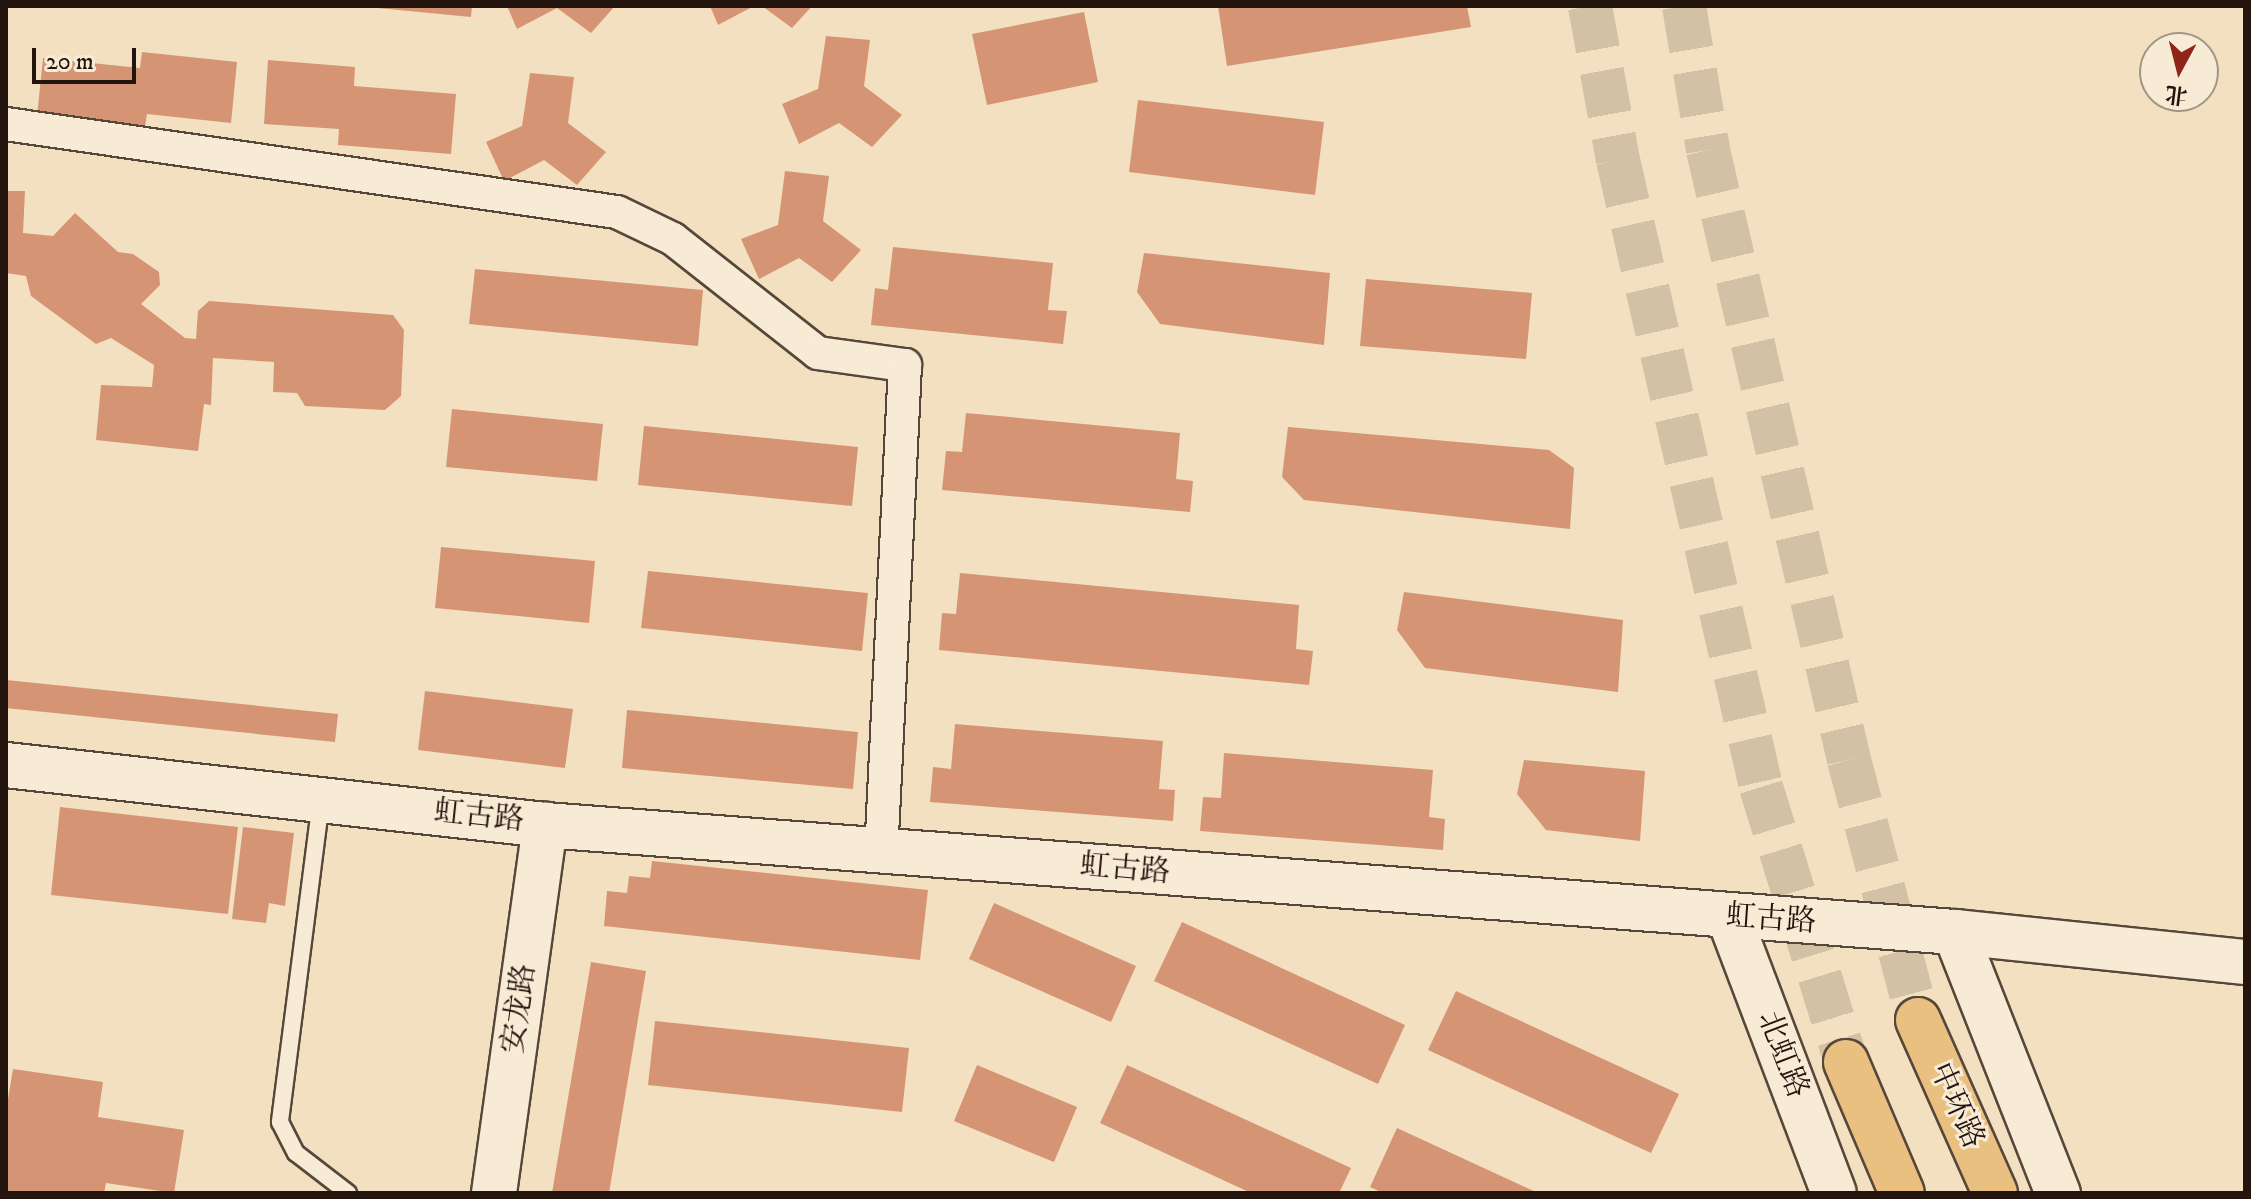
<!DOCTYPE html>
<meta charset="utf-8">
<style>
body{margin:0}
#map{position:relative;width:2251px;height:1199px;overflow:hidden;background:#f2e0c0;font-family:"IM FELL DW Pica","Noto Serif SC",serif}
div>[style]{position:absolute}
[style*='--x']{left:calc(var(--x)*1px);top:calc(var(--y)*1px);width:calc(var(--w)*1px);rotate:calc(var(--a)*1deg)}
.building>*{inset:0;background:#d59575}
.highway-tunnel>*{height:44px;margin-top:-22px;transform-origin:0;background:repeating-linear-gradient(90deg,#d3c1a5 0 44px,transparent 0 66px)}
.roads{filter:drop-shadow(2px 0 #57473a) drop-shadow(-2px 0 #57473a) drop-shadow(0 2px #57473a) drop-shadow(0 -2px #57473a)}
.lane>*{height:16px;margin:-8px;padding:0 8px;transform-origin:8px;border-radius:8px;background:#f7ebd6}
.street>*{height:32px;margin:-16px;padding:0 16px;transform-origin:16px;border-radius:16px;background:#f7ebd6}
.secondary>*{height:44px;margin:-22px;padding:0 22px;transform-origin:22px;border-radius:22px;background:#f7ebd6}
.highway>*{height:44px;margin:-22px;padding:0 22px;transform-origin:22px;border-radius:22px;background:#e9c080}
span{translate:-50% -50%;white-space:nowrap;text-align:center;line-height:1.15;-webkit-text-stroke:6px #f7ebd6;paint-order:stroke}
.street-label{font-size:30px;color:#23140e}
.frame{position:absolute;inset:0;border:8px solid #23140e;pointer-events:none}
.north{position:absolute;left:2139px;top:32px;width:80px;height:80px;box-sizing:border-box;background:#f7ebd6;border:2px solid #a29586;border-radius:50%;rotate:187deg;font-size:22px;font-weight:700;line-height:32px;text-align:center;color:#23140e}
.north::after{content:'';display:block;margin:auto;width:28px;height:36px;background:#8f2418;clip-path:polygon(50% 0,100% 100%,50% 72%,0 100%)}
.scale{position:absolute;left:32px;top:48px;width:104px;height:36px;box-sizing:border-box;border:4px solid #23140e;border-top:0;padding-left:10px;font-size:24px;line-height:28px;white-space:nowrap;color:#23140e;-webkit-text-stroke:6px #f7ebd6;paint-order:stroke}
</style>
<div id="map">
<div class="building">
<i style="clip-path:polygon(357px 6px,472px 6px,471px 17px)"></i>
<i style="clip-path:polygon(507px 6px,615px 6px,591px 33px,557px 8px,517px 29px)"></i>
<i style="clip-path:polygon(710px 6px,754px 6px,718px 25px)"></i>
<i style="clip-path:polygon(762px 6px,812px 6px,792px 28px)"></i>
<i style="clip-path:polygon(1218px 6px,1467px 6px,1471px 27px,1227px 66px)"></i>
<i style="clip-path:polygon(1084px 12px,1098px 82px,987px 105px,972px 34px)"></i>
<i style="clip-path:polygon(826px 36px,870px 40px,864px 86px,902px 115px,872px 147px,839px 123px,799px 144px,782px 104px,818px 89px)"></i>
<i style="clip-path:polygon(142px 52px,237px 62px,231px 123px,147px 114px,145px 127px,37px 116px,43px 58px,140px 68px)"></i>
<i style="clip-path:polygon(268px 60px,355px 67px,354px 86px,456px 94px,451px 154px,338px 145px,339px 129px,264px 124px)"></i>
<i style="clip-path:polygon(530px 73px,574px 77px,568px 123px,606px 152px,577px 185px,544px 160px,504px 181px,486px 142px,522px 126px)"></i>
<i style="clip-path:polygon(1138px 100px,1324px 122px,1315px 195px,1129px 172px)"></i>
<i style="clip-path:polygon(785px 171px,829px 176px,823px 221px,861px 250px,832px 282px,799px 258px,759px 279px,741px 239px,778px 225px)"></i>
<i style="clip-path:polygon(6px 191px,25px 191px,23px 233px,53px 236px,75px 213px,118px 252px,133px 254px,159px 272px,160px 285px,141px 304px,185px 338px,196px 339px,198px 311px,209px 301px,393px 315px,404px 330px,401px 396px,385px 410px,305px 406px,297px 393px,273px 392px,274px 362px,213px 358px,211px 405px,204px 404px,198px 451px,96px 440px,101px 385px,152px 387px,154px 365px,111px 338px,96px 344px,31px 296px,26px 276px,6px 273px)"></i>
<i style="clip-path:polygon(893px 247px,1053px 263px,1048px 310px,1067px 311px,1063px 344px,871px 325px,875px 288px,888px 290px)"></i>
<i style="clip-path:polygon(1144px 253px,1330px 273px,1324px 345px,1160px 324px,1137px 292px)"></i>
<i style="clip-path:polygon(475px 269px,703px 290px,698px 346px,469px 324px)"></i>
<i style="clip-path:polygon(1366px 279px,1532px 293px,1526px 359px,1360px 346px)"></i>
<i style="clip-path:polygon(452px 409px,603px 424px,597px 481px,446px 467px)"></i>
<i style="clip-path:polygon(966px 413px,1180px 433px,1176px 479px,1193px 481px,1190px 512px,942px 490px,946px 451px,962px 452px)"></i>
<i style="clip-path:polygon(644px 426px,858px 447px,852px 506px,638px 485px)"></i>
<i style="clip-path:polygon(1288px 427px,1549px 450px,1574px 468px,1570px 529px,1304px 500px,1282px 477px)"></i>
<i style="clip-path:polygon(441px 547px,595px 561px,589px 623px,435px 608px)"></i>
<i style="clip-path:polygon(648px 571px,868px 593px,862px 651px,641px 628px)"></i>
<i style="clip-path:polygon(960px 573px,1299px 605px,1296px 649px,1313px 651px,1309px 685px,939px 650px,942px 613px,956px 614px)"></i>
<i style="clip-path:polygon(1404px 592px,1623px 620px,1618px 692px,1425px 668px,1397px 630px)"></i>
<i style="clip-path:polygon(6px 680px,338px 714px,335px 742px,6px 708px)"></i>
<i style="clip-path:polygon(425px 691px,573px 709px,565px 768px,418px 750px)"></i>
<i style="clip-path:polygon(627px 710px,858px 732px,853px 789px,622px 768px)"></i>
<i style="clip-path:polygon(955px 724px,1163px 741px,1159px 789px,1175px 790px,1173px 821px,930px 802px,933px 767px,951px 769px)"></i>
<i style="clip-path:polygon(1224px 753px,1433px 770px,1429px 817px,1445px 819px,1443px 850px,1200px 831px,1203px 797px,1221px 798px)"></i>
<i style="clip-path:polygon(1524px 760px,1645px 771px,1640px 841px,1546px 830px,1517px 794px)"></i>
<i style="clip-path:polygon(60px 807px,238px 827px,228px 914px,51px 895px)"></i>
<i style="clip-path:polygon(243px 827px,294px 833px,285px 906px,269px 903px,266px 923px,232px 919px)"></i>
<i style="clip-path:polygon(652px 861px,928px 890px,920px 960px,604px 926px,607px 891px,627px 893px,629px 876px,650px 878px)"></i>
<i style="clip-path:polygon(994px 903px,1136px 966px,1111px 1022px,969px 959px)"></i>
<i style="clip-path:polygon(1182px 922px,1405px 1025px,1378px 1084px,1154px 981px)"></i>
<i style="clip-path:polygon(591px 962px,646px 971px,609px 1193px,552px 1193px)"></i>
<i style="clip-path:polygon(1456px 991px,1679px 1094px,1651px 1153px,1428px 1050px)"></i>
<i style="clip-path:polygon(655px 1021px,909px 1048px,902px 1112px,648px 1085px)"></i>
<i style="clip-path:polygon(977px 1065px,1077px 1107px,1054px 1162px,954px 1121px)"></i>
<i style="clip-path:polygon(1127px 1065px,1351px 1168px,1339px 1193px,1251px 1193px,1100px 1123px)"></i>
<i style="clip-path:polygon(13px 1069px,103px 1082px,98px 1117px,184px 1130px,174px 1193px,106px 1183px,104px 1193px,6px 1193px,6px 1111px)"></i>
<i style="clip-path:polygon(1397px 1128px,1538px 1193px,1383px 1193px,1370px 1187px)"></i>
</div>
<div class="highway-tunnel">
<i style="--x:1590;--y:6;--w:157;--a:79.7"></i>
<i style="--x:1618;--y:160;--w:643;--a:77.15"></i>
<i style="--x:1761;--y:787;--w:288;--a:72.8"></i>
<i style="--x:1684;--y:6;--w:146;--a:80.5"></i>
<i style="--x:1708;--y:150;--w:626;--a:76.98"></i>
<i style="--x:1849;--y:760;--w:269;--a:75.1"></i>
</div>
<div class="roads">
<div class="lane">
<i style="--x:321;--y:801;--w:324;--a:97.3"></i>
<i style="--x:280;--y:1122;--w:35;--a:63"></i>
<i style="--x:296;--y:1153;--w:66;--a:37.6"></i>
</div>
<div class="street">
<i style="--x:6;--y:124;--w:617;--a:8.2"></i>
<i style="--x:617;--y:212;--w:62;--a:25.7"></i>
<i style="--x:673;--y:239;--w:184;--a:38.2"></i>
<i style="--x:818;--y:353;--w:88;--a:7.9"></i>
<i style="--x:905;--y:365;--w:487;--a:92.8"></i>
</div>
<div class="secondary">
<i style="--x:6;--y:765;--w:542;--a:6.35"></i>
<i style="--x:545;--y:825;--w:1414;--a:4.34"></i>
<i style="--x:1955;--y:932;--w:292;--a:5.9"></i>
<i style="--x:1729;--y:917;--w:295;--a:69.2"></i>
<i style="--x:1955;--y:932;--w:281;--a:68.5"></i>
<i style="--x:494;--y:1193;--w:372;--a:-82.1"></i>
</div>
<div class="highway">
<i style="--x:1918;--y:1020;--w:189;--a:66"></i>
<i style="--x:1846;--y:1062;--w:142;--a:66.9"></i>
</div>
</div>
<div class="street-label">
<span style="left:479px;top:817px;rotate:6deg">虹古路</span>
<span style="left:1125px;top:870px;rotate:5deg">虹古路</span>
<span style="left:1771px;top:920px;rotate:4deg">虹古路</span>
<span style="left:520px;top:1009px;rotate:-82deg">安龙路</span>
<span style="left:1782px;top:1055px;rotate:69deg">北虹路</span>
<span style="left:1956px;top:1106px;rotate:66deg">中环路</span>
</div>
<div class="frame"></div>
<div class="north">北</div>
<div class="scale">20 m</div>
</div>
